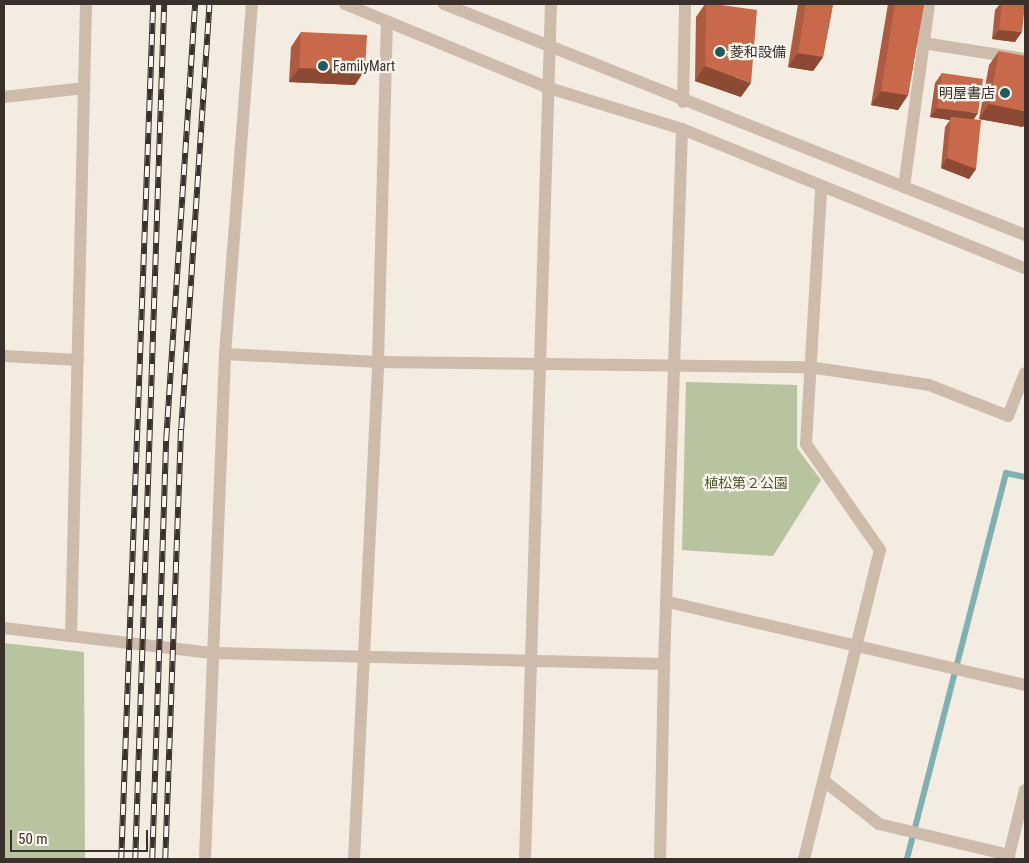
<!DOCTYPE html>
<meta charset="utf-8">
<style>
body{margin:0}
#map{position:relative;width:1029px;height:863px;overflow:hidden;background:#f4ebe1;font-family:"Roboto Condensed","Noto Sans JP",sans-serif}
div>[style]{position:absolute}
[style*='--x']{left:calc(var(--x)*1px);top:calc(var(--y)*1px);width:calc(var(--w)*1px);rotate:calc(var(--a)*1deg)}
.green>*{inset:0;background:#b8c4a0}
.stream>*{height:5.5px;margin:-2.75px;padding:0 2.75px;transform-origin:2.75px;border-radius:2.75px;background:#7fb0b2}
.minor>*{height:12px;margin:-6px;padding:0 6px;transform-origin:6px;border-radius:6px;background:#cdbbac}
.rail>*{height:5.5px;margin-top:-2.75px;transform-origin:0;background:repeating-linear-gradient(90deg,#fbf5ee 0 11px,#3b302b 0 22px);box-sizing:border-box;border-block:1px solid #3b302b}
.wall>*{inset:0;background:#ac5a40}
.shaded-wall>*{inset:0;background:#8c4a34}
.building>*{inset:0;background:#c8694b}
.dots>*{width:14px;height:14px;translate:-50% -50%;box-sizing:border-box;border:2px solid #fbf5ee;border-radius:50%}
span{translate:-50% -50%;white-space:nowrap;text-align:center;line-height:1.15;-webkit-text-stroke:4.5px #fbf5ee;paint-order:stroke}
.poi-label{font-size:14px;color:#3b302b}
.left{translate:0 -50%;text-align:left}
.right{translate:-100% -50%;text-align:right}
.park-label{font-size:14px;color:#4a5a2e}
.frame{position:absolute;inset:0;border:5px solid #3b302b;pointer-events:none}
.scale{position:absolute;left:10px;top:830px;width:138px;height:22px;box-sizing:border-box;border:2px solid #3b302b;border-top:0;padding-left:6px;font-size:15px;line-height:18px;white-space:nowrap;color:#3b302b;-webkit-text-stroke:4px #fbf5ee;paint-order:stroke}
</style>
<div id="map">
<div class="green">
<i style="clip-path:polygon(686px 382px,797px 385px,797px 448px,821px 480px,773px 556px,682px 550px)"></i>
<i style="clip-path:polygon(4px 643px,84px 652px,85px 859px,4px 859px)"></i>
</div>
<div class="stream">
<i style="--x:907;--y:859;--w:398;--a:-75.6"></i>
<i style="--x:1006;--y:473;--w:19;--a:12"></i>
</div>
<div class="minor">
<i style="--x:345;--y:4;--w:221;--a:22.4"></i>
<i style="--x:549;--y:88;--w:139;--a:17.1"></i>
<i style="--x:682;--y:129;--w:370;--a:22.1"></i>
<i style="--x:444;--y:4;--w:625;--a:21.68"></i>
<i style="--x:923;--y:43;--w:103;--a:8.9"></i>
<i style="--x:4;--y:97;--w:81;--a:-6.4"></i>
<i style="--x:683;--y:102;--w:98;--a:-88.8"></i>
<i style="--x:904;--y:187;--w:185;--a:-82.2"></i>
<i style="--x:225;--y:354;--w:153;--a:3"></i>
<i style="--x:378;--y:362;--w:431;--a:0.7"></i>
<i style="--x:809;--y:367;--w:121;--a:8.5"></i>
<i style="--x:929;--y:385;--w:85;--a:21.4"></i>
<i style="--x:1008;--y:416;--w:46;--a:-68.4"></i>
<i style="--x:4;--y:356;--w:74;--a:3.1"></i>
<i style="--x:668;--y:602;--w:367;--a:13.1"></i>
<i style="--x:4;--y:628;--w:67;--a:6.8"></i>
<i style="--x:71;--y:636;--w:632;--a:-88.64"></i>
<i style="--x:71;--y:636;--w:141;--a:6.9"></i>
<i style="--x:211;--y:653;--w:453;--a:1.4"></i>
<i style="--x:664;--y:664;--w:535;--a:-88.07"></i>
<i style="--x:824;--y:781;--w:70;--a:38"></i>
<i style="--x:879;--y:824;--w:134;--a:13.4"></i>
<i style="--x:205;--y:859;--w:505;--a:-87.73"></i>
<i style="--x:225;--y:354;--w:351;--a:-85.6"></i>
<i style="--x:354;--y:859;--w:498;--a:-87.2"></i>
<i style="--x:378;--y:362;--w:341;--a:-88.5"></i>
<i style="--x:525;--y:859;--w:855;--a:-88.26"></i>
<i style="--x:660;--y:859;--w:195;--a:-88.8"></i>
<i style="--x:804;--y:859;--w:318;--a:-76.2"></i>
<i style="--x:880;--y:550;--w:129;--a:-124.9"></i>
<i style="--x:806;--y:444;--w:256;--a:-86.6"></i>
<i style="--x:1008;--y:859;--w:71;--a:-76.2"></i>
</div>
<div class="rail">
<i style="--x:121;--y:859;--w:856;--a:-87.86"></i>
<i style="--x:135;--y:859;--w:855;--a:-88.06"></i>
<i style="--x:152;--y:859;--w:420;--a:-88.1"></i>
<i style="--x:166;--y:439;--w:436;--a:-86.2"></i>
<i style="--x:165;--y:859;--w:430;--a:-87.9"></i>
<i style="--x:181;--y:429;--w:426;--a:-86.2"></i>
</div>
<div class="wall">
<i style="clip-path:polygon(705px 4px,714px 4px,741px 97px,695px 81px,696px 17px)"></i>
<i style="clip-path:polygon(798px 4px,833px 4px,823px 57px,813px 71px,788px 67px)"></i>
<i style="clip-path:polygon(888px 4px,924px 4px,908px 95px,898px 110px,871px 105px)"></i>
<i style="clip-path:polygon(1000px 4px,1025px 4px,1015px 42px,992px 39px,995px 10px)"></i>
<i style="clip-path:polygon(301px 32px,355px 85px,289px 82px,291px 47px)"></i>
<i style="clip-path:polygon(999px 51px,1023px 127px,979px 119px,989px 65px)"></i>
<i style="clip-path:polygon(942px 73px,974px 119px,976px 169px,969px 179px,941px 168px,945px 127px,950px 120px,930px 117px,935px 83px)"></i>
</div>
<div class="shaded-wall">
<i style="clip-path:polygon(999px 30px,1022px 32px,1015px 42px,992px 39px)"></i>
<i style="clip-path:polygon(798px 53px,823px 57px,813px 71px,788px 67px)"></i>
<i style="clip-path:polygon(705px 66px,751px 83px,741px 97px,695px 81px)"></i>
<i style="clip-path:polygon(299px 68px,365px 70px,355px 85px,289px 82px)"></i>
<i style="clip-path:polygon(881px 91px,908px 95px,898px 110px,871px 105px)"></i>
<i style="clip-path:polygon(989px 104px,1025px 111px,1025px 124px,1023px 127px,979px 119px)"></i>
<i style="clip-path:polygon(937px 108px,978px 113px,972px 122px,951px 117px,950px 120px,930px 117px)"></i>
<i style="clip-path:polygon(947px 158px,976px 169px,969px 179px,941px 168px)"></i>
</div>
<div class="building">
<i style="clip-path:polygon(706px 4px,714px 4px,757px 10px,751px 83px,705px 66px)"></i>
<i style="clip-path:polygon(806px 4px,833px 4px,823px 57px,798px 53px)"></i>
<i style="clip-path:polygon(895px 4px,924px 4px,908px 95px,881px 91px)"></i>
<i style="clip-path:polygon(1002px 4px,1025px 4px,1022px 32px,999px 30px)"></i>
<i style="clip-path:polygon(301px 32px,367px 35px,365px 70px,299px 68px)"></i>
<i style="clip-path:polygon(999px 51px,1025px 56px,1025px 111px,989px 104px)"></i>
<i style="clip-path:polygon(942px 73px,983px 79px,978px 113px,937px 108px)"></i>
<i style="clip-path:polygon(951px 117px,981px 120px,976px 169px,947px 158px)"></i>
</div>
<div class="dots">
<i style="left:720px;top:52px;background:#1f5a5e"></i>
<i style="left:323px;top:66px;background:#1f5a5e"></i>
<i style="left:1005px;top:93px;background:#1f5a5e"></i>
</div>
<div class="poi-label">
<span class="left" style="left:730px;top:52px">菱和設備</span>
<span class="left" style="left:333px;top:66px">FamilyMart</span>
<span class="right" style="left:995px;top:93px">明屋書店</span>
</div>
<div class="park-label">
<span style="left:746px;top:483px">植松第２公園</span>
</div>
<div class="frame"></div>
<div class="scale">50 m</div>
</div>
